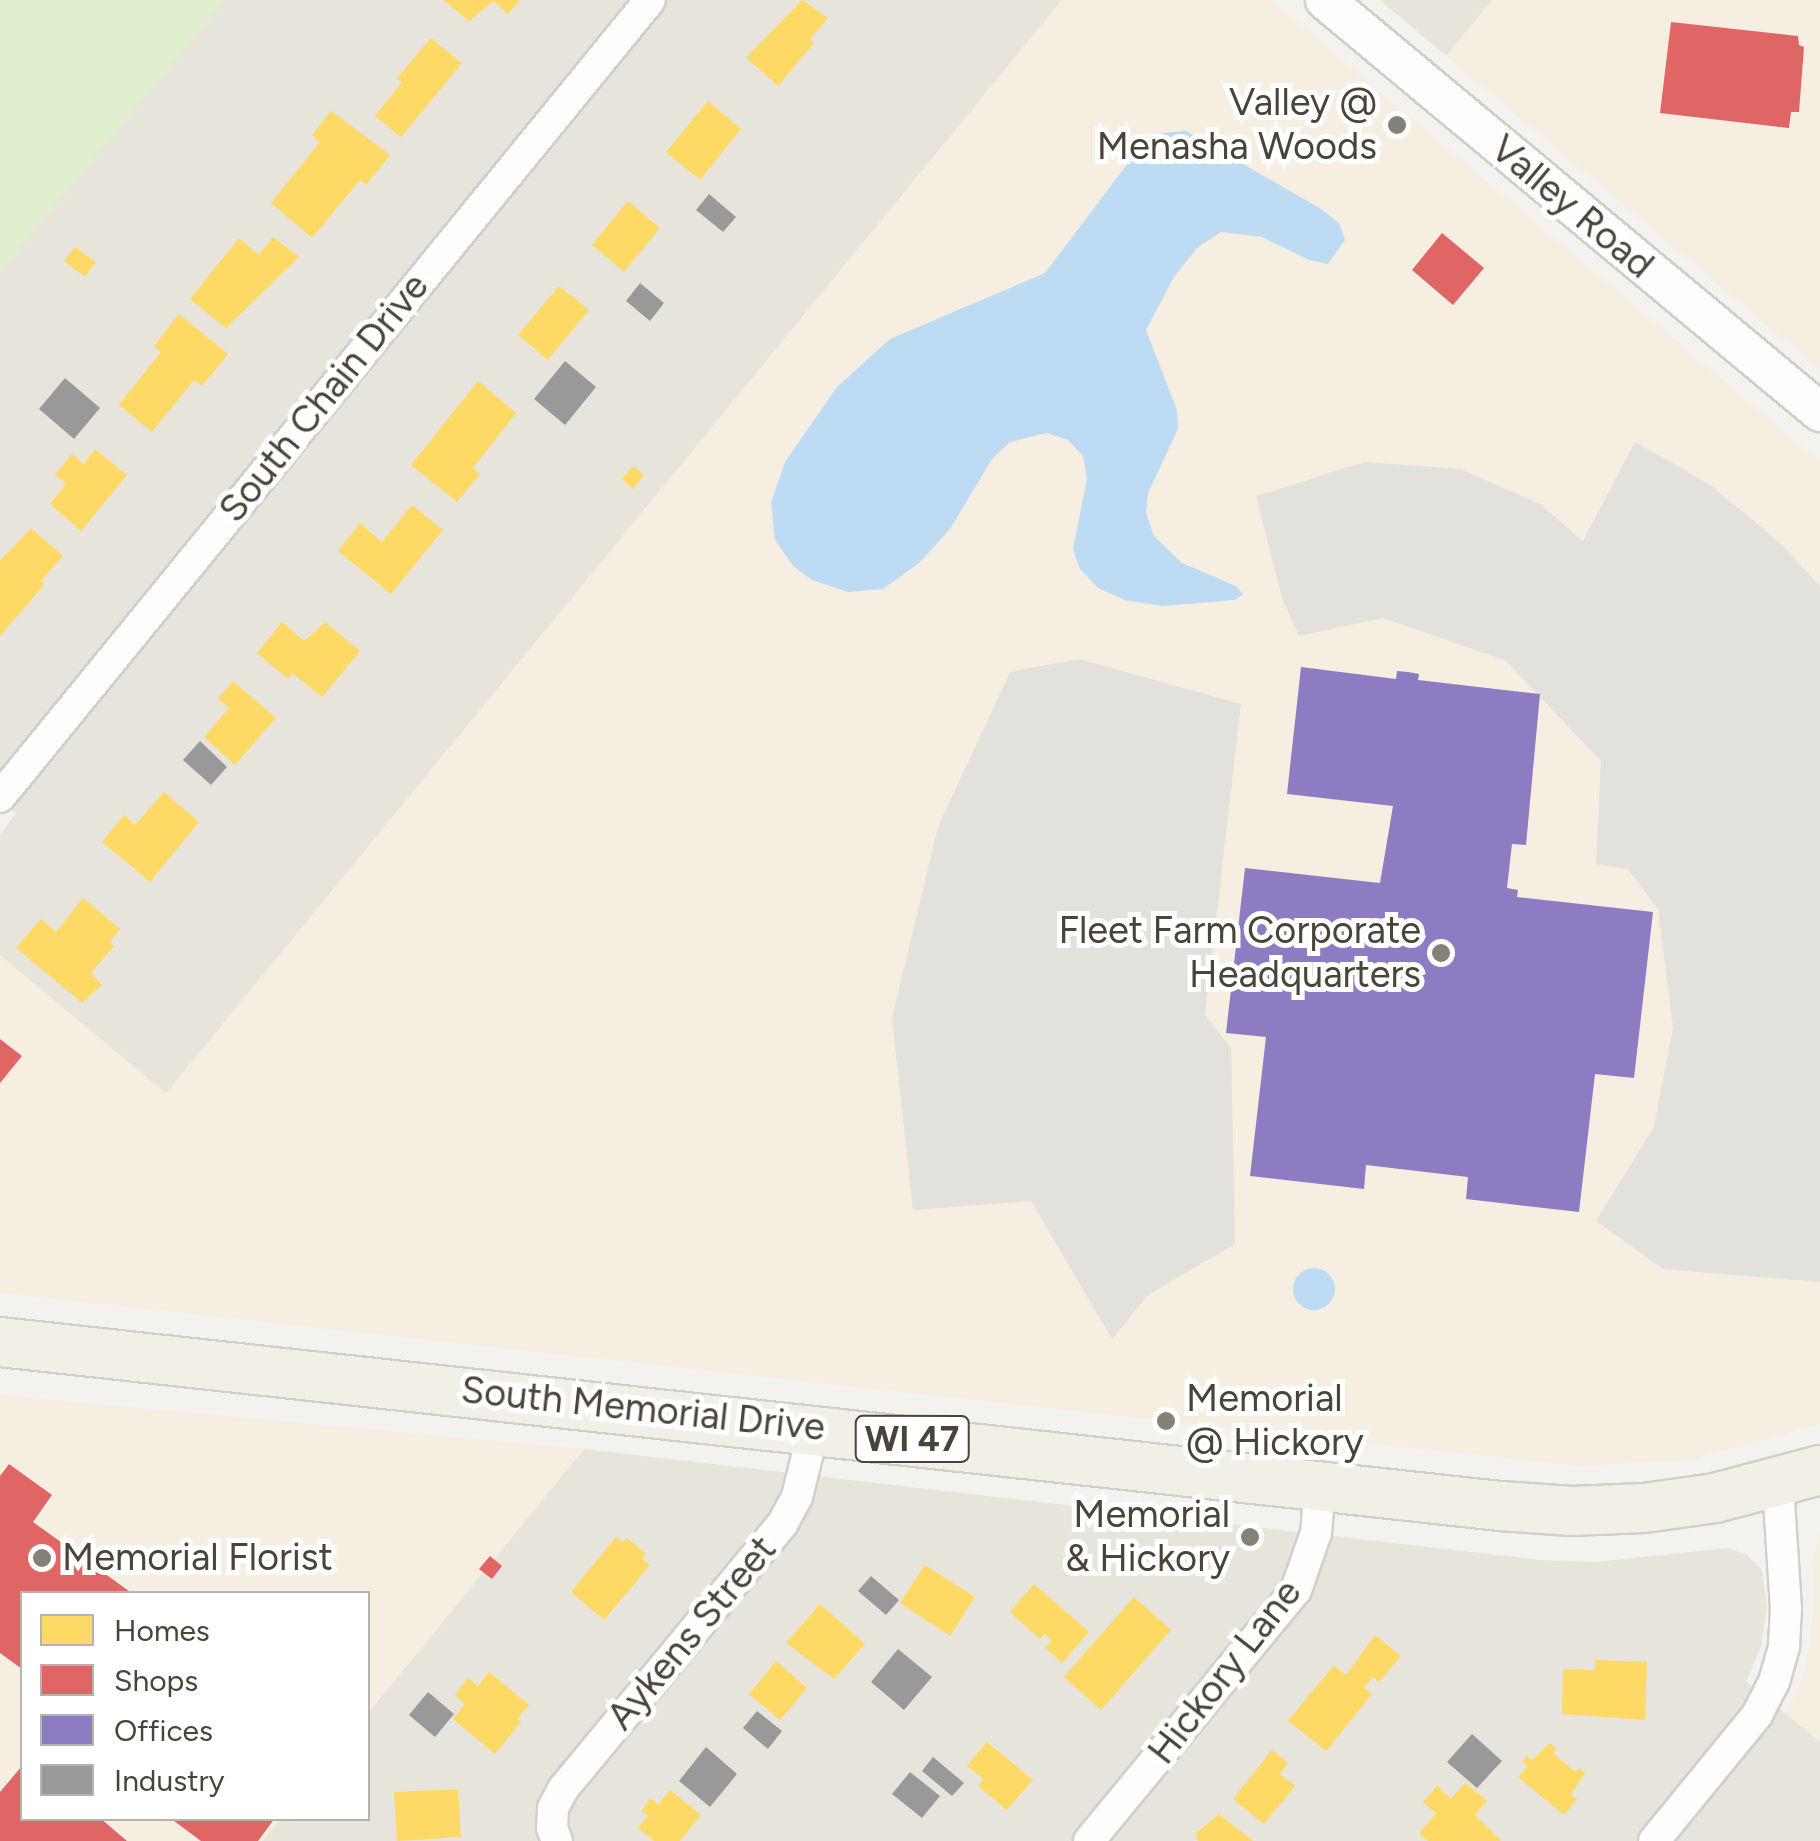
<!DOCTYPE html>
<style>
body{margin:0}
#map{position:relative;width:1820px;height:1841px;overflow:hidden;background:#f3f2ee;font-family:Figtree,sans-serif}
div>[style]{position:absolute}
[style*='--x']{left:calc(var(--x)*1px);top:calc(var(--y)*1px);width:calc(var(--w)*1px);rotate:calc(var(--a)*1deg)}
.residential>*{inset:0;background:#e7e4db}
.commercial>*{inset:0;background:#f5eee1}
.green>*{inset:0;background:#dfeecd}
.parking>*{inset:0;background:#e2e1dc}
.water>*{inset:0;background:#bddbf2}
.round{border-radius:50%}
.homes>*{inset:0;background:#ffd966}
.shops>*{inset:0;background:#e06666}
.offices>*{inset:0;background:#8e7cc3}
.industry>*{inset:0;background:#999}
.roads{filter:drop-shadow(2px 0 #d1cfcb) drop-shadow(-2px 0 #d1cfcb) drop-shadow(0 2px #d1cfcb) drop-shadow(0 -2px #d1cfcb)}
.minor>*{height:30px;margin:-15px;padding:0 15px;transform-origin:15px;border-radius:15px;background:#fdfdfc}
.tertiary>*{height:38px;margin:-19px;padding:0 19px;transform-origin:19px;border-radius:19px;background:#fdfdfc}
.primary>*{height:48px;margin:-24px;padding:0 24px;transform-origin:24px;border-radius:24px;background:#f2efe6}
.dots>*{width:28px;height:28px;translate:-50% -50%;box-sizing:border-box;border:5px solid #fff;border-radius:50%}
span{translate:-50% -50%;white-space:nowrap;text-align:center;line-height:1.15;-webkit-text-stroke:10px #fff;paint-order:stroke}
.shield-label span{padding:2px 8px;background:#fff;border:2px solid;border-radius:8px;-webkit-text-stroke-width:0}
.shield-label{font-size:35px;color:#4a4438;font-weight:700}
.poi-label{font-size:38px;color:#4a4438}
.right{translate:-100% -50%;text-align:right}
.left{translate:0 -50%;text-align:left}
.street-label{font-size:38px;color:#4a4438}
.legend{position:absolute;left:20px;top:1591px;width:350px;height:230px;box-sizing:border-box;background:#fff;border:2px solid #b7b4af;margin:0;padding:12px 18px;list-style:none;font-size:30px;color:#4a4438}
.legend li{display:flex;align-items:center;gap:20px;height:50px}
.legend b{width:50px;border:2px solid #b7b4af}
</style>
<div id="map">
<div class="residential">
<i style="clip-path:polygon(0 0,1062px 0,166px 1094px,0 955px,0 835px,16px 813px,0 801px)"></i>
<i style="clip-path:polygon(1380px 0,1492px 0,1446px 56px)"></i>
<i style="clip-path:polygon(584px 1449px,1540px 1560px,1596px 1562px,1728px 1548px,1747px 1555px,1762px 1570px,1767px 1606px,1761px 1647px,1746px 1682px,1820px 1741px,1820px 1841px,262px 1841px,281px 1819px,368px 1818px,368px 1713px)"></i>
</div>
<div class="commercial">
<i style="clip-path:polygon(1062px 0,1271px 0,1820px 462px,1820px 1424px,1690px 1460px,1577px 1466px,0 1293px,0 955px,166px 1093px)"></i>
<i style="clip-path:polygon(1492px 0,1820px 0,1820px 370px,1446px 56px)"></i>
<i style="clip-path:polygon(0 1395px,584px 1449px,368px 1713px,368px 1594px,22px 1594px,22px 1818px,281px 1819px,262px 1841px,0 1841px)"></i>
<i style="clip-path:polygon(1820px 1534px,1820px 1741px,1786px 1714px,1806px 1669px,1814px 1608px,1813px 1559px)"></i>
</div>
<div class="green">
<i style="clip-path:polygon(0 0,225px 0,0 272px)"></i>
</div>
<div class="parking">
<i style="clip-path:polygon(1635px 442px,1709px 484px,1779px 542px,1820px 586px,1820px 1282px,1663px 1269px,1596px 1221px,1654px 1127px,1673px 1028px,1658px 909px,1628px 869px,1596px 864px,1601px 761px,1505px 660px,1383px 618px,1299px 636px,1282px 598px,1256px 496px,1365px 462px,1460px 469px,1540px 504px,1583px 541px)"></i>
<i style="clip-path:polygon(1079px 659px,1241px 704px,1205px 1015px,1231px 1048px,1235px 1244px,1148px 1295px,1112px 1339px,1031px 1201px,913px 1210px,892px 1018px,938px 827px,1010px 672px)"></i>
</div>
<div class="water">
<i style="clip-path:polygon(1186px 131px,1321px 209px,1339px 223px,1345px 240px,1328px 264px,1309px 260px,1262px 237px,1221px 232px,1197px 248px,1174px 277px,1146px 330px,1177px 410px,1178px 429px,1148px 493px,1146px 513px,1154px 536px,1182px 563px,1236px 586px,1243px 594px,1235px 600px,1162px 606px,1125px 600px,1098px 588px,1080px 569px,1073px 549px,1087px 479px,1083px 456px,1068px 440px,1047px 433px,1010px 442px,992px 459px,950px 529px,919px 563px,883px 589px,848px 592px,812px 580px,794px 567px,775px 540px,771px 503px,785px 462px,837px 387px,890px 339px,1045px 273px,1144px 142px,1163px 133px)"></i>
<i class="round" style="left:1293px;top:1268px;width:42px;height:42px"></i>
</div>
<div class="homes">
<i style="clip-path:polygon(443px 0,520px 0,508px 14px,493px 1px,469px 21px)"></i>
<i style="clip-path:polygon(802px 0,828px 18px,810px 39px,814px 43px,778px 86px,746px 58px)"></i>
<i style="clip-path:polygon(431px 38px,462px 63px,401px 137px,375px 116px,402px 82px,397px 78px)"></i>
<i style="clip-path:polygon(708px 101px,741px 129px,700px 180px,666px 152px)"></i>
<i style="clip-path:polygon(331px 111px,390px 155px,366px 185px,360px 180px,312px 238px,271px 203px,320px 142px,312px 135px)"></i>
<i style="clip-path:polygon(628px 201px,660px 228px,624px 272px,592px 245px)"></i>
<i style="clip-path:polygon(273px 237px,299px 257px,226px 328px,190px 299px,239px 238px,259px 255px)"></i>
<i style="clip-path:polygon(75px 247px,96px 262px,85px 277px,64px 261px)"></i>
<i style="clip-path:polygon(559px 286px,589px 310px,548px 360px,518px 335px)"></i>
<i style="clip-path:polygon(179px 314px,228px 354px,202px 386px,194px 380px,152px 432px,119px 405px,161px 352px,154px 346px)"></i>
<i style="clip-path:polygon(478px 381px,516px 413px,473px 468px,480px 474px,457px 502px,411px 465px)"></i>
<i style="clip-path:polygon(95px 449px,127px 475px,81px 531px,50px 504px,66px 484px,55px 475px,72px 454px,84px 464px)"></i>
<i style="clip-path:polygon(633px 466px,644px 475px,633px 489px,622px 479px)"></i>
<i style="clip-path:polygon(412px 505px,443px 530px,391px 594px,338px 551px,360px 523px,382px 542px)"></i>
<i style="clip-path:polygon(31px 528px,63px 556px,41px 581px,45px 584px,0 636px,0 561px)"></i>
<i style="clip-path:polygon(282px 622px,304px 641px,325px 622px,360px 651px,322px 697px,292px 673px,288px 679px,257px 653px)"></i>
<i style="clip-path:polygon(233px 681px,276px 718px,235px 765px,204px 737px,229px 708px,218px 699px)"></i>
<i style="clip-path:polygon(164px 792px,199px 822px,150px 882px,102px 842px,124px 815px,135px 825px)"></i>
<i style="clip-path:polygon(83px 898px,120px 929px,110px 942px,114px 946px,91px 973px,102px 985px,82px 1003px,16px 948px,41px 919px,56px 932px)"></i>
<i style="clip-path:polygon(616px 1537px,623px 1542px,627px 1538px,646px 1554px,642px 1559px,650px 1565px,604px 1620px,571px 1592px)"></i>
<i style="clip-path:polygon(925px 1565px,975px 1597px,950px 1636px,900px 1603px)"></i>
<i style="clip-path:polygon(1034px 1584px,1089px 1632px,1062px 1663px,1045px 1647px,1052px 1640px,1045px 1634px,1040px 1639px,1010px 1612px)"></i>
<i style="clip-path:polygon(1134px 1597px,1171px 1630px,1101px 1710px,1064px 1677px)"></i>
<i style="clip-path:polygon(820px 1604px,865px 1644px,834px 1679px,786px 1643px)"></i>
<i style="clip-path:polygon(1375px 1635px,1401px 1656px,1379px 1682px,1373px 1677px,1364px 1688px,1372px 1694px,1326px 1751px,1288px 1721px,1334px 1665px,1346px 1675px)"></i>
<i style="clip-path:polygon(1595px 1660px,1647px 1662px,1645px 1720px,1562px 1714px,1563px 1669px,1595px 1670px)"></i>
<i style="clip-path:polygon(776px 1661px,807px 1688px,780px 1720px,749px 1694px)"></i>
<i style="clip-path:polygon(489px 1672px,529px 1705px,517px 1719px,521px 1722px,495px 1754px,453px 1719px,465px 1704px,455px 1695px,468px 1678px,478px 1686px)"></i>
<i style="clip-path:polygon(987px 1742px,1033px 1780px,1007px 1810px,978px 1786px,983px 1779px,967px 1766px)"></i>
<i style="clip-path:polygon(1550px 1743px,1557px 1749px,1553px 1753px,1575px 1772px,1579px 1768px,1585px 1773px,1571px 1795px,1577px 1799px,1564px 1815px,1518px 1777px,1528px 1766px,1522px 1761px,1527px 1756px,1532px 1760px)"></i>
<i style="clip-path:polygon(1272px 1750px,1288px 1763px,1280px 1774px,1295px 1786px,1264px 1824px,1233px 1799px)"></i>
<i style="clip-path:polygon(1465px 1783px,1487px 1801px,1475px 1815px,1501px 1841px,1428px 1841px,1419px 1834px,1436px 1813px,1423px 1802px,1437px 1786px,1451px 1799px)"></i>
<i style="clip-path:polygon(458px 1789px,461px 1837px,397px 1841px,394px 1792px)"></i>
<i style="clip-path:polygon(670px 1790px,701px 1815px,680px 1841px,654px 1841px,638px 1828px,648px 1816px,641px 1811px,651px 1798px,658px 1805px)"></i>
<i style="clip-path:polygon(1219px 1814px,1253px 1841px,1198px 1841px,1195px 1834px)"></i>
</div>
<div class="shops">
<i style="clip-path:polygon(1671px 22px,1798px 36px,1799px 45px,1804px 47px,1799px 112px,1791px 112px,1789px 128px,1660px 113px)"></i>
<i style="clip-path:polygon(1442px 233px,1484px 268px,1453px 305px,1412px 270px)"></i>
<i style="clip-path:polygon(0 1039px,22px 1056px,0 1083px)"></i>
<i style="clip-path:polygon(9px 1464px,52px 1495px,33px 1522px,133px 1594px,22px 1594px,22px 1669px,0 1653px,0 1476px)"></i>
<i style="clip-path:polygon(490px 1556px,502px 1566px,492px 1579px,479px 1569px)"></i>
<i style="clip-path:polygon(22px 1766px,22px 1818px,100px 1818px,127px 1841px,0 1841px,0 1792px)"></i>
<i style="clip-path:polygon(170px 1818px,275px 1818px,258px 1841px,201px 1841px)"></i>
</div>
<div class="offices">
<i style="clip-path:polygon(1301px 667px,1396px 679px,1397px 671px,1408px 672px,1419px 674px,1418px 680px,1540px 694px,1526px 845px,1512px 844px,1507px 888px,1518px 890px,1517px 897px,1653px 912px,1634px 1078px,1595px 1074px,1579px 1212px,1466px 1199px,1468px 1177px,1366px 1165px,1364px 1189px,1250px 1176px,1266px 1037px,1226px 1033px,1245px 868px,1380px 883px,1393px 806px,1287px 794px)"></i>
</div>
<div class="industry">
<i style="clip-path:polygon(709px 194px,736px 217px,723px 232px,696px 210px)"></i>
<i style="clip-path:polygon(640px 283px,664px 303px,650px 321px,626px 301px)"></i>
<i style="clip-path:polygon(565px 361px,596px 387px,565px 425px,534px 399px)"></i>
<i style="clip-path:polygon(65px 378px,100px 408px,74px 439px,39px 409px)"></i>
<i style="clip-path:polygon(200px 741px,227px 767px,211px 785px,183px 760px)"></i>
<i style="clip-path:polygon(871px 1576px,899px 1600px,886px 1615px,858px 1591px)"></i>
<i style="clip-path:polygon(898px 1649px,932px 1677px,904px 1710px,871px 1682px)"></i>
<i style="clip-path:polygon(428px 1692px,454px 1714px,435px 1737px,409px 1715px)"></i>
<i style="clip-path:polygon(757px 1711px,782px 1731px,768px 1749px,743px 1728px)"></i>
<i style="clip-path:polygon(1472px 1734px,1502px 1761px,1477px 1788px,1447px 1762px)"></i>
<i style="clip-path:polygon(706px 1747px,737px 1774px,710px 1807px,679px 1781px)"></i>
<i style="clip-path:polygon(933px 1757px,964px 1783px,952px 1796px,922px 1771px)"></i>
<i style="clip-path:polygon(910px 1772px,940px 1796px,922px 1818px,892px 1794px)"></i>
</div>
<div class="roads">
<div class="minor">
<i style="--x:0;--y:797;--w:1028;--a:-50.8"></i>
<i style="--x:557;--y:1841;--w:14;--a:-111"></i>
<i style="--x:552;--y:1828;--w:20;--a:-87"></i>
<i style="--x:553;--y:1808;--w:21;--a:-62"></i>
<i style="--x:563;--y:1789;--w:345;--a:-50.4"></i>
<i style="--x:783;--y:1523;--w:30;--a:-62"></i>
<i style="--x:797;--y:1497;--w:71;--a:-76.2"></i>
<i style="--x:1089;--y:1841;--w:325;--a:-50.5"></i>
<i style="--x:1296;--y:1590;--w:60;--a:-70.7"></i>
<i style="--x:1316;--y:1533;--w:49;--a:-85.3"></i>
<i style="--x:1654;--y:1841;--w:163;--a:-50.7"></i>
<i style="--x:1757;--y:1715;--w:37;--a:-63"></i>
<i style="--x:1774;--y:1682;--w:37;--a:-74"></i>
<i style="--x:1784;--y:1646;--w:37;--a:-87"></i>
<i style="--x:1786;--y:1609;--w:125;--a:-93.7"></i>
</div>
<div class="tertiary">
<i style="--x:1325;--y:0;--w:644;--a:39.77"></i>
</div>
<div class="primary">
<i style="--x:0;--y:1342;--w:1510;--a:6.24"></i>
<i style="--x:1501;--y:1506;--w:71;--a:4"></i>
<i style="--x:1572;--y:1511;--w:72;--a:-2.4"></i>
<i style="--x:1644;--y:1508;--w:72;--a:-8"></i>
<i style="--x:1715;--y:1498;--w:109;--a:-14.9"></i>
</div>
</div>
<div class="dots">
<i style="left:1397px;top:125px;background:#858178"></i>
<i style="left:1441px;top:953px;background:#858178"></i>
<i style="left:1166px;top:1421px;background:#858178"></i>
<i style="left:1250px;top:1537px;background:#858178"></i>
<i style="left:42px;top:1558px;background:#858178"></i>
</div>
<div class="shield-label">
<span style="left:912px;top:1439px">WI 47</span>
</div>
<div class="poi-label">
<span class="right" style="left:1377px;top:125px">Valley @<br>Menasha Woods</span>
<span class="right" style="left:1421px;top:953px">Fleet Farm Corporate<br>Headquarters</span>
<span class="left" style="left:1186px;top:1421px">Memorial<br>@ Hickory</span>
<span class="right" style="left:1230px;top:1537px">Memorial<br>&amp; Hickory</span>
<span class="left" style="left:62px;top:1558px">Memorial Florist</span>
</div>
<div class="street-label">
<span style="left:1572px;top:207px;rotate:40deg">Valley Road</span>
<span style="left:324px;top:398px;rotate:-51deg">South Chain Drive</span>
<span style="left:643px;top:1409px;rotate:6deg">South Memorial Drive</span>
<span style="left:692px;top:1633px;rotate:-50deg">Aykens Street</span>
<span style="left:1225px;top:1672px;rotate:-52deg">Hickory Lane</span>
</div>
<ul class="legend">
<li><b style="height:28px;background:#ffd966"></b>Homes</li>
<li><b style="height:28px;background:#e06666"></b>Shops</li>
<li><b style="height:28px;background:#8e7cc3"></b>Offices</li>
<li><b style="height:28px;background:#999"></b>Industry</li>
</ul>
</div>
